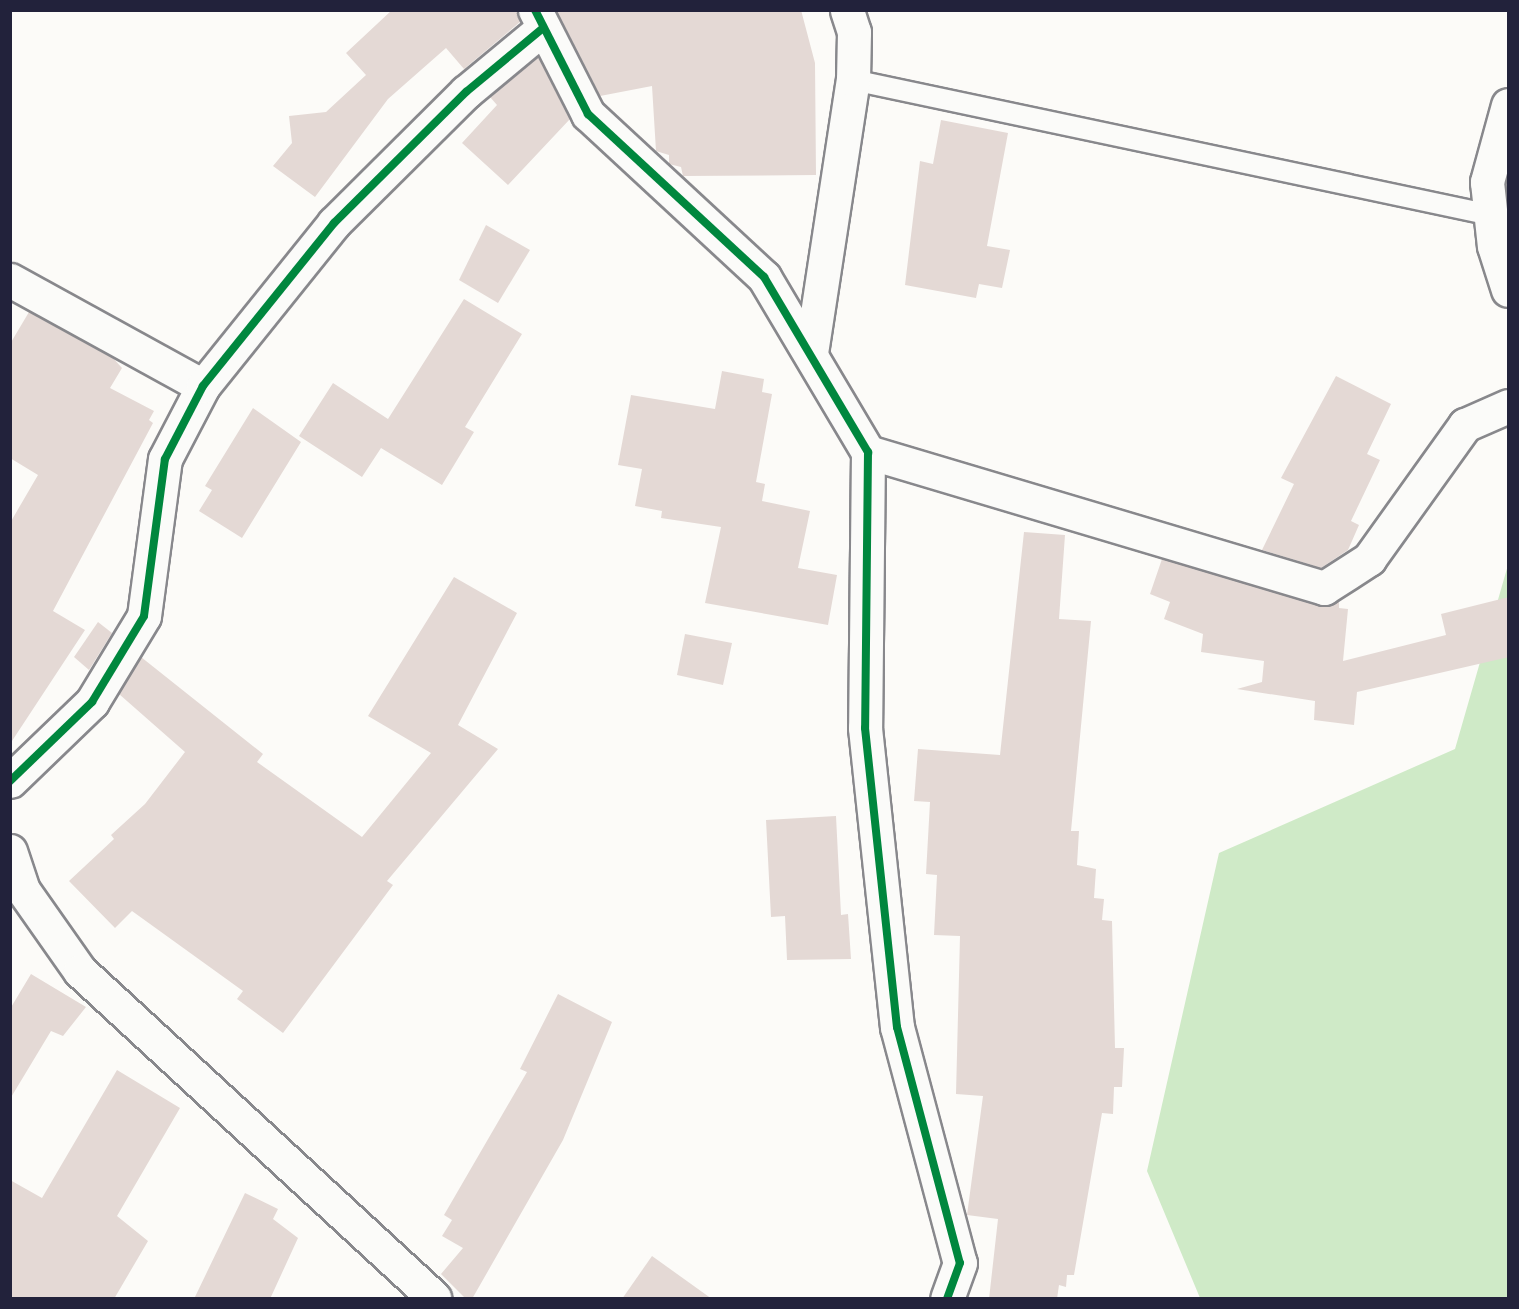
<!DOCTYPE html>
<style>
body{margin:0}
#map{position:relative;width:1519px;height:1309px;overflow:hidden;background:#fcfbf8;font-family:Caveat,sans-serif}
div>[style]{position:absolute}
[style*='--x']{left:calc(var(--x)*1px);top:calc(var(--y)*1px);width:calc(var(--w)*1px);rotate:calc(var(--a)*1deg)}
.green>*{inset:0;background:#cfeac7}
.building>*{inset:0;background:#e4d9d5}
.roads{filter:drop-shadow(2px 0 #88888c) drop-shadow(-2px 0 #88888c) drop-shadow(0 2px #88888c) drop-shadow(0 -2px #88888c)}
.lane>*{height:20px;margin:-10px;padding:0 10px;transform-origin:10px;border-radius:10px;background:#fbfbf9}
.street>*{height:33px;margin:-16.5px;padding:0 16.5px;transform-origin:16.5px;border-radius:16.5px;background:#fbfbf9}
.cycleway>*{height:8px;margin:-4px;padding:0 4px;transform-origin:4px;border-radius:4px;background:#00873e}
span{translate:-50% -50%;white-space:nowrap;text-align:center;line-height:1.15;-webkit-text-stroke:6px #fdfcf7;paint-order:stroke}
.frame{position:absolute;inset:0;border:12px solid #22223b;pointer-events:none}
</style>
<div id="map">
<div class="green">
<i style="clip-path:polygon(1508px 565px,1508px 1298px,1200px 1298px,1147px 1171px,1219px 853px,1455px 749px)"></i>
</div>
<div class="building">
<i style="clip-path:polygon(392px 10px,517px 10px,520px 22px,464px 69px,446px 48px,388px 99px,315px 197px,273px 166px,292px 143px,289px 116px,326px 112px,366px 75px,346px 53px)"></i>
<i style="clip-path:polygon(556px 10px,801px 10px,815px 63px,816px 175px,683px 176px,681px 167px,669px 164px,669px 155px,656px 151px,652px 86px,600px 96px)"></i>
<i style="clip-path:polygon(538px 57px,570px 119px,508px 185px,462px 143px,497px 105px,490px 97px)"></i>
<i style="clip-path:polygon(941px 120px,1008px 133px,987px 246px,1010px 250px,1002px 288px,979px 284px,976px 298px,905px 285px,920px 161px,933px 164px)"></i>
<i style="clip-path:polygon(486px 225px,530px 250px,498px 303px,459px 280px)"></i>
<i style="clip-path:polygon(464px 299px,522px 334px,465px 427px,474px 432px,442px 485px,381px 448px,362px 477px,299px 436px,333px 383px,388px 419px)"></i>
<i style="clip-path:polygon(29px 312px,113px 358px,122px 368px,110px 388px,154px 411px,149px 420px,153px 423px,53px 611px,85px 630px,10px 744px,10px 523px,38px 475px,10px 458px,10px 344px)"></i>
<i style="clip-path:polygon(722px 371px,764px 379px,762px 392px,772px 394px,756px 482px,765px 484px,762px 501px,810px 511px,798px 568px,837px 575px,828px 625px,705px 603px,721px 527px,661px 518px,662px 511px,635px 506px,642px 469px,618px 465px,631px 395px,715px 409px)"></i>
<i style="clip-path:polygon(1336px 376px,1391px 404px,1367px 454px,1380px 460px,1351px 521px,1359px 525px,1348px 550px,1321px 568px,1262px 550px,1294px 484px,1281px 478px)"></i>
<i style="clip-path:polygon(253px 408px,301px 442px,242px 538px,199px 511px,212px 490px,205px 486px)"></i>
<i style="clip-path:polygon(1024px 532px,1065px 535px,1059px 619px,1091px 621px,1071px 831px,1079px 831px,1077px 865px,1096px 869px,1094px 898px,1104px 899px,1102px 920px,1112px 921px,1115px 1048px,1124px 1048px,1122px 1087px,1114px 1087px,1113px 1114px,1102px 1113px,1074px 1275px,1067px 1275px,1066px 1287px,1059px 1285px,1057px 1299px,989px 1299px,998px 1219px,967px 1215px,983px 1096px,956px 1094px,960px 936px,934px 935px,937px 875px,926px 874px,930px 802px,914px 801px,918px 749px,1000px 755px)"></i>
<i style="clip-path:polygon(1162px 559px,1319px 606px,1339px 600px,1339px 608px,1348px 609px,1343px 661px,1446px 635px,1441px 614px,1509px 597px,1509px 657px,1357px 692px,1354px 725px,1314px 720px,1315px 701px,1237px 689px,1262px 682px,1264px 661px,1201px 652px,1203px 634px,1164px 619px,1170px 602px,1150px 594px)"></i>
<i style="clip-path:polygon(454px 577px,517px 613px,458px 725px,498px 749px,387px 881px,393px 885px,283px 1033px,237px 999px,243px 991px,132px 911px,115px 928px,69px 881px,114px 839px,111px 835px,145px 804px,185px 752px,119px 694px,141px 657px,263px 754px,257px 762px,362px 837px,431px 753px,368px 716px)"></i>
<i style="clip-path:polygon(98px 622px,112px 633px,89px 670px,74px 657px)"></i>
<i style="clip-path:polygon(685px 634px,732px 643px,723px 685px,677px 675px)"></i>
<i style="clip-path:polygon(836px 816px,841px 915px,848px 914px,851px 959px,787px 960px,785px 916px,771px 917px,766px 820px)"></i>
<i style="clip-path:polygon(31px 974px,86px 1007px,63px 1036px,51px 1031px,10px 1099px,10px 1009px)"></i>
<i style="clip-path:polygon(558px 994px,612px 1022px,563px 1140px,472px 1299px,466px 1299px,441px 1274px,463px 1248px,442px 1236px,452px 1220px,444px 1215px,527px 1072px,520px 1069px)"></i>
<i style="clip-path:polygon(117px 1070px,180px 1108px,117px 1216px,148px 1241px,114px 1299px,10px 1299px,10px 1180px,42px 1198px)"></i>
<i style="clip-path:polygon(245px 1193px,278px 1209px,273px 1219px,298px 1238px,270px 1299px,194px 1299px)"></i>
<i style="clip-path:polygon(652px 1256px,712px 1299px,622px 1299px)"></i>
</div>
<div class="roads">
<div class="lane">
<i style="--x:853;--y:80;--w:652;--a:11.95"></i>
</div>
<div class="street">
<i style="--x:535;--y:10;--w:117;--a:63"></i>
<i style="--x:588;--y:114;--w:240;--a:42.8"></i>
<i style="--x:764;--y:277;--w:204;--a:59.3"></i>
<i style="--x:868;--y:452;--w:276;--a:90.6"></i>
<i style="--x:865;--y:728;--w:301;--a:83.9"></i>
<i style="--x:897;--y:1027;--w:244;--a:75.1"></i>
<i style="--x:960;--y:1263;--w:37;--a:110"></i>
<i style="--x:1508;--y:105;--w:80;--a:105.3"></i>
<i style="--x:1487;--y:182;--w:64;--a:83.8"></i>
<i style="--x:1494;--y:246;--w:46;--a:72.3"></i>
<i style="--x:10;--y:280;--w:220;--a:28.8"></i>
<i style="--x:811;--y:353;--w:276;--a:-81.3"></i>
<i style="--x:853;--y:80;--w:48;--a:-88.8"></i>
<i style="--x:854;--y:32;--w:23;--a:-108"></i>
<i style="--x:868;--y:452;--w:476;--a:16.6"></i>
<i style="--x:1324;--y:588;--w:54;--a:-32.8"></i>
<i style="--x:1369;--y:559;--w:165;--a:-54.4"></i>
<i style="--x:1465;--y:425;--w:47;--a:-23.8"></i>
<i style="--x:10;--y:781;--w:114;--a:-43.9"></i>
<i style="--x:92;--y:702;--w:100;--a:-58.8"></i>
<i style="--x:144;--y:616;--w:158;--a:-82.4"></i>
<i style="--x:165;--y:459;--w:82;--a:-62.5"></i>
<i style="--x:203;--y:386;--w:209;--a:-51.2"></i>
<i style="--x:334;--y:223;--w:186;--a:-44.8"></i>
<i style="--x:466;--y:92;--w:100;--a:-39.7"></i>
<i style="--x:10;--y:851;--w:41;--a:71.6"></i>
<i style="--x:23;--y:890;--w:99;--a:54.9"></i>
<i style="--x:80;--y:971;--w:482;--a:42.7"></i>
</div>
</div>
<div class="cycleway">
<i style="--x:535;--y:10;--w:117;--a:63"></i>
<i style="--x:588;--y:114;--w:240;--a:42.8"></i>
<i style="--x:764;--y:277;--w:204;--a:59.3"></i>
<i style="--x:868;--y:452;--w:276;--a:90.6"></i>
<i style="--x:865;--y:728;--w:301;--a:83.9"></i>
<i style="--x:897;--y:1027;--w:244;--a:75.1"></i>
<i style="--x:960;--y:1263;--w:37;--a:110"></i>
<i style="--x:10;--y:781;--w:114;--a:-43.9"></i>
<i style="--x:92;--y:702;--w:100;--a:-58.8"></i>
<i style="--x:144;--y:616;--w:158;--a:-82.4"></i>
<i style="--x:165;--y:459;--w:82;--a:-62.5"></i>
<i style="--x:203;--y:386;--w:209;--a:-51.2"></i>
<i style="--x:334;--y:223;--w:186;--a:-44.8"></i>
<i style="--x:466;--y:92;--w:100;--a:-39.7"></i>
</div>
<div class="frame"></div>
</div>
